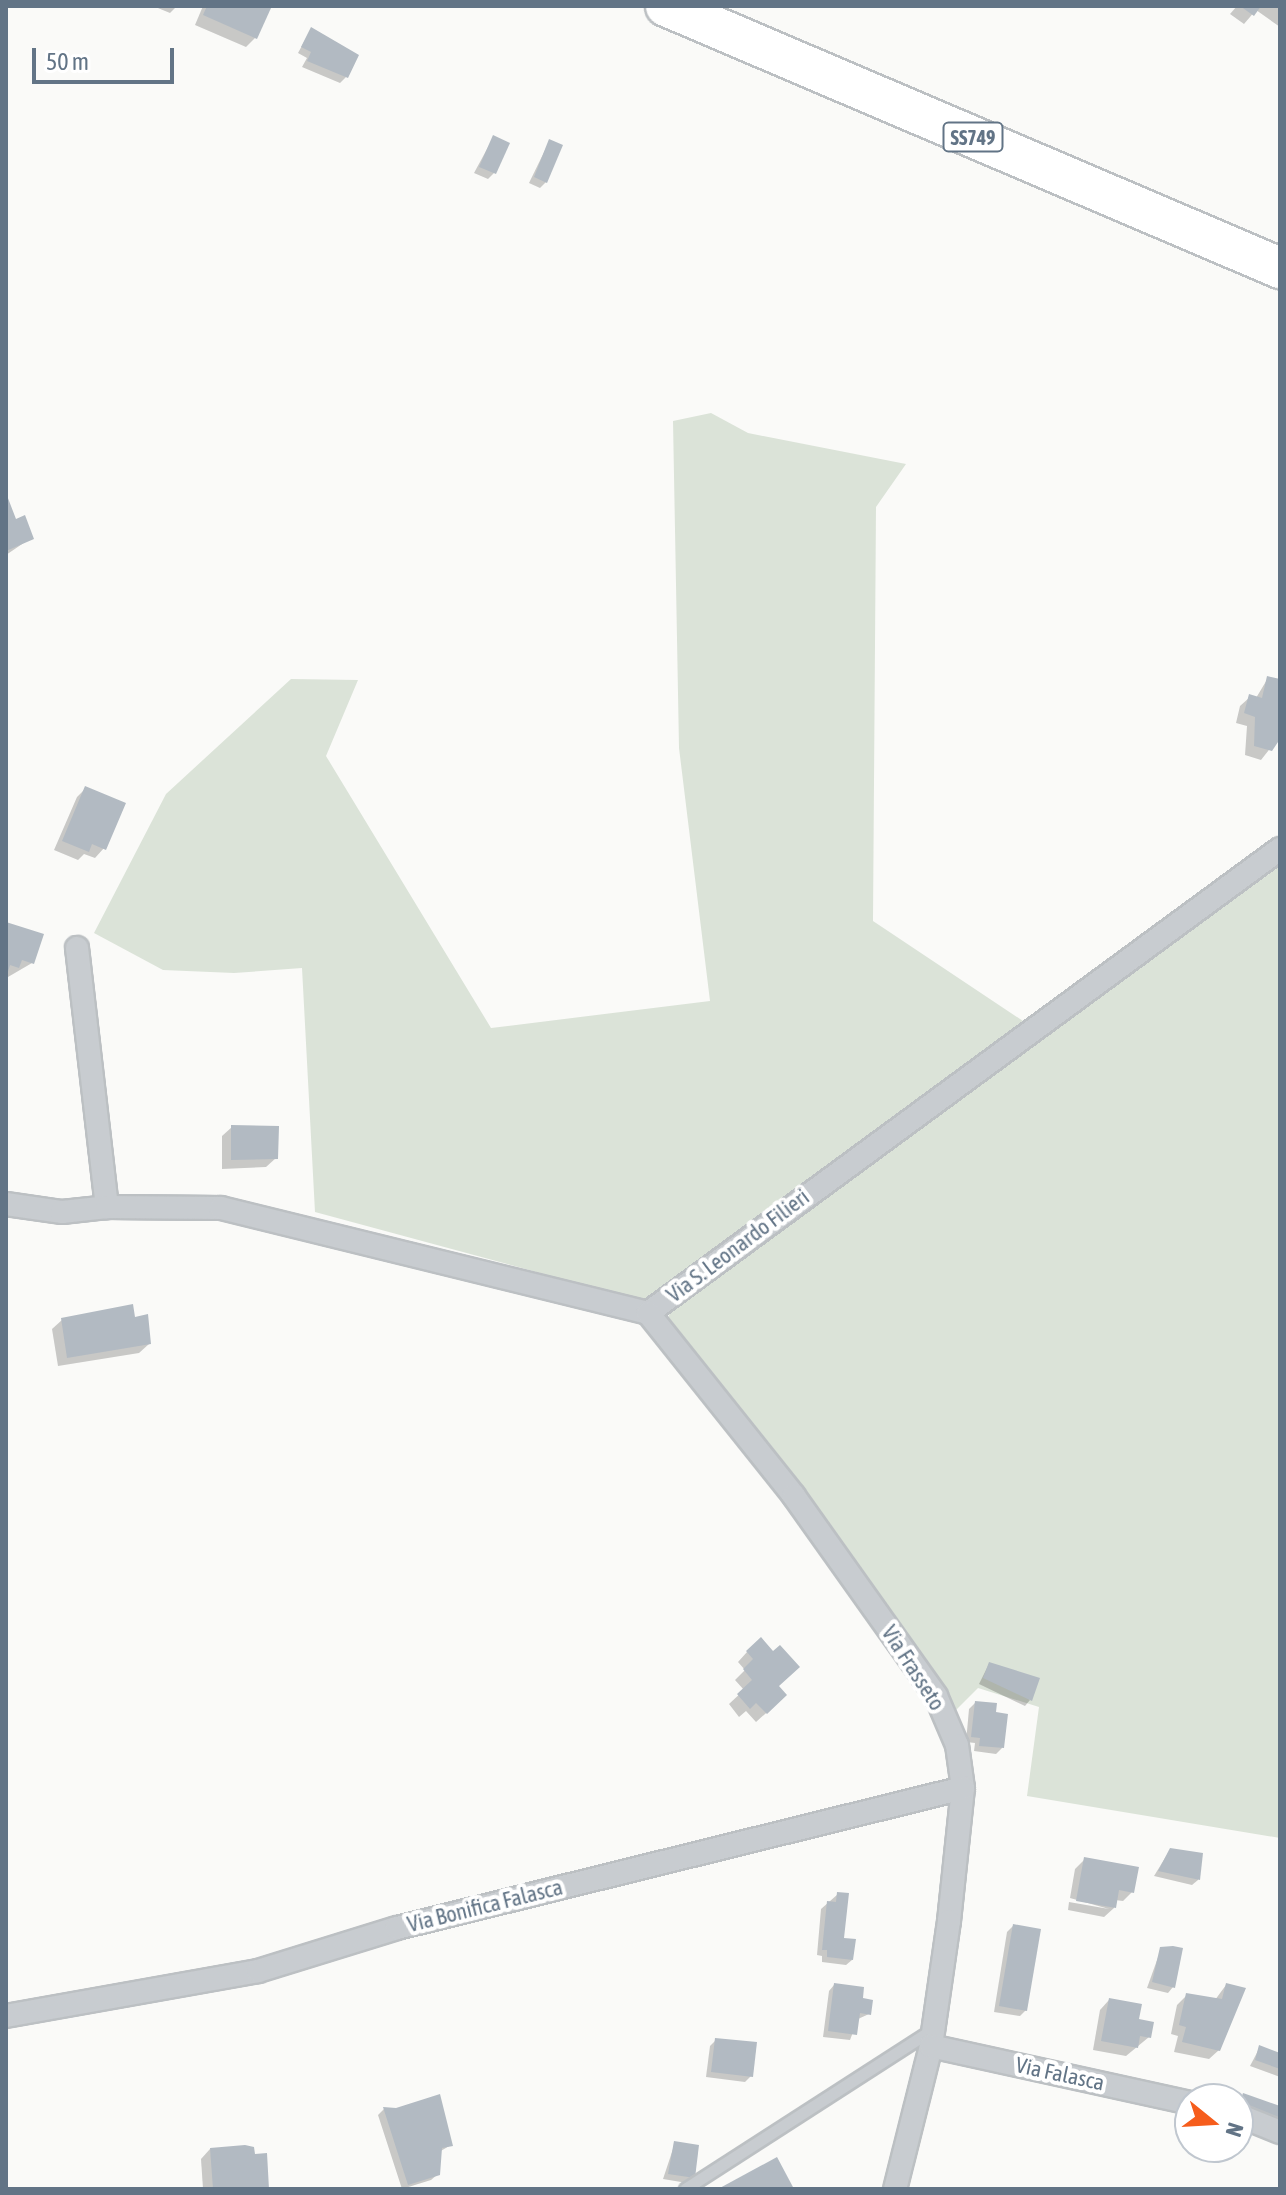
<!DOCTYPE html>
<style>
body{margin:0}
#map{position:relative;width:1286px;height:2195px;overflow:hidden;background:#fafaf8;font-family:"Asap Condensed",sans-serif}
div>[style]{position:absolute}
[style*='--x']{left:calc(var(--x)*1px);top:calc(var(--y)*1px);width:calc(var(--w)*1px);rotate:calc(var(--a)*1deg)}
.green>*{inset:0;background:#dbe3d8}
.shadow>*{inset:0;background:#0003}
.building>*{inset:0;background:#b2bac2}
.roads{filter:drop-shadow(2px 0 #bcc0c3) drop-shadow(-2px 0 #bcc0c3) drop-shadow(0 2px #bcc0c3) drop-shadow(0 -2px #bcc0c3)}
.lane>*{height:11px;margin:-5.5px;padding:0 5.5px;transform-origin:5.5px;border-radius:5.5px;background:#c8ccd0}
.street>*{height:22px;margin:-11px;padding:0 11px;transform-origin:11px;border-radius:11px;background:#c8ccd0}
.highway>*{height:40px;margin:-20px;padding:0 20px;transform-origin:20px;border-radius:20px;background:#fff}
span{translate:-50% -50%;white-space:nowrap;text-align:center;line-height:1.15;-webkit-text-stroke:8px #fff;paint-order:stroke}
.shield-label span{padding:2px 6px;background:#fff;border:2px solid;border-radius:6px;-webkit-text-stroke-width:0}
.shield-label{font-size:20px;color:#627486;font-weight:700}
.street-label{font-size:22px;color:#627486}
.frame{position:absolute;inset:0;border:8px solid #627486;pointer-events:none}
.north{position:absolute;left:1174px;top:2083px;width:80px;height:80px;box-sizing:border-box;background:#fff;border:2px solid #c0c7cf;border-radius:50%;rotate:108deg;font-size:22px;font-weight:700;line-height:32px;text-align:center;color:#627486}
.north::after{content:'';display:block;margin:auto;width:28px;height:36px;background:#f65d1c;clip-path:polygon(50% 0,100% 100%,50% 72%,0 100%)}
.scale{position:absolute;left:32px;top:48px;width:142px;height:36px;box-sizing:border-box;border:4px solid #627486;border-top:0;padding-left:10px;font-size:24px;line-height:28px;white-space:nowrap;color:#627486;-webkit-text-stroke:6px #fff;paint-order:stroke}
</style>
<div id="map">
<div class="green">
<i style="clip-path:polygon(711px 413px,748px 433px,906px 464px,876px 507px,873px 921px,1023px 1021px,647px 1302px,315px 1212px,302px 968px,234px 973px,163px 970px,94px 933px,166px 794px,291px 679px,358px 680px,326px 756px,491px 1028px,710px 1001px,679px 748px,673px 421px)"></i>
<i style="clip-path:polygon(1280px 866px,1280px 1838px,1027px 1796px,1039px 1707px,978px 1688px,954px 1712px,667px 1321px,674px 1300px,784px 1218px)"></i>
</div>
<div class="shadow">
<i style="clip-path:polygon(153px 6px,177px 6px,170px 13px)"></i>
<i style="clip-path:polygon(203px 6px,261px 6px,255px 38px,246px 47px,195px 25px)"></i>
<i style="clip-path:polygon(1237px 6px,1280px 6px,1280px 27px,1256px 10px,1244px 24px,1230px 14px)"></i>
<i style="clip-path:polygon(311px 29px,346px 77px,340px 83px,302px 67px,307px 58px,298px 53px)"></i>
<i style="clip-path:polygon(493px 138px,494px 173px,488px 179px,474px 173px)"></i>
<i style="clip-path:polygon(549px 142px,546px 182px,540px 188px,529px 183px)"></i>
<i style="clip-path:polygon(6px 497px,15px 521px,31px 538px,6px 555px)"></i>
<i style="clip-path:polygon(1268px 678px,1280px 682px,1280px 736px,1261px 760px,1245px 755px,1247px 726px,1236px 723px,1240px 706px,1250px 697px,1256px 698px)"></i>
<i style="clip-path:polygon(86px 788px,104px 848px,95px 858px,84px 854px,78px 860px,54px 850px,77px 797px)"></i>
<i style="clip-path:polygon(6px 924px,41px 936px,32px 963px,8px 977px)"></i>
<i style="clip-path:polygon(232px 1127px,276px 1158px,266px 1167px,222px 1169px,222px 1136px)"></i>
<i style="clip-path:polygon(62px 1320px,133px 1320px,149px 1344px,139px 1353px,58px 1366px,52px 1329px)"></i>
<i style="clip-path:polygon(747px 1652px,773px 1654px,775px 1705px,756px 1722px,746px 1711px,739px 1717px,729px 1704px,744px 1690px,735px 1680px,745px 1670px,738px 1662px)"></i>
<i style="clip-path:polygon(989px 1664px,1030px 1700px,1025px 1706px,979px 1684px)"></i>
<i style="clip-path:polygon(975px 1703px,993px 1714px,1002px 1748px,996px 1754px,974px 1751px,975px 1743px,966px 1742px,969px 1709px)"></i>
<i style="clip-path:polygon(1170px 1850px,1200px 1855px,1198px 1880px,1192px 1885px,1154px 1876px)"></i>
<i style="clip-path:polygon(1085px 1859px,1132px 1892px,1123px 1901px,1115px 1900px,1114px 1908px,1104px 1917px,1068px 1910px,1069px 1902px,1109px 1909px,1070px 1898px,1075px 1869px)"></i>
<i style="clip-path:polygon(838px 1894px,842px 1940px,852px 1960px,846px 1965px,822px 1962px,822px 1956px,817px 1955px,821px 1909px)"></i>
<i style="clip-path:polygon(1013px 1926px,1026px 2010px,1020px 2016px,994px 2012px,1007px 1932px)"></i>
<i style="clip-path:polygon(1161px 1949px,1173px 1987px,1168px 1993px,1147px 1988px)"></i>
<i style="clip-path:polygon(834px 1985px,860px 2000px,869px 2014px,858px 2019px,850px 2040px,823px 2037px,829px 1991px)"></i>
<i style="clip-path:polygon(1226px 1985px,1219px 2050px,1209px 2059px,1174px 2052px,1178px 2036px,1171px 2034px,1177px 2005px,1187px 1995px,1215px 2000px)"></i>
<i style="clip-path:polygon(1109px 2000px,1149px 2037px,1126px 2056px,1093px 2050px,1100px 2010px)"></i>
<i style="clip-path:polygon(716px 2040px,751px 2076px,745px 2082px,706px 2077px,710px 2046px)"></i>
<i style="clip-path:polygon(1260px 2047px,1280px 2055px,1280px 2077px,1250px 2066px)"></i>
<i style="clip-path:polygon(384px 2109px,396px 2110px,451px 2145px,439px 2152px,438px 2174px,431px 2180px,402px 2189px,378px 2115px)"></i>
<i style="clip-path:polygon(675px 2143px,693px 2177px,687px 2183px,663px 2179px)"></i>
<i style="clip-path:polygon(210px 2149px,267px 2189px,203px 2189px,201px 2159px)"></i>
</div>
<div class="building">
<i style="clip-path:polygon(207px 6px,266px 6px,271px 8px,257px 39px,203px 15px)"></i>
<i style="clip-path:polygon(1240px 6px,1261px 6px,1254px 16px)"></i>
<i style="clip-path:polygon(311px 27px,359px 55px,348px 78px,307px 61px,311px 52px,301px 47px)"></i>
<i style="clip-path:polygon(493px 135px,510px 143px,496px 174px,479px 167px)"></i>
<i style="clip-path:polygon(549px 139px,563px 145px,547px 183px,534px 177px)"></i>
<i style="clip-path:polygon(6px 493px,16px 519px,25px 515px,34px 539px,6px 551px)"></i>
<i style="clip-path:polygon(1267px 676px,1280px 679px,1280px 739px,1272px 751px,1254px 746px,1255px 717px,1244px 713px,1249px 694px,1262px 698px)"></i>
<i style="clip-path:polygon(85px 786px,126px 803px,106px 850px,92px 844px,89px 852px,62px 841px)"></i>
<i style="clip-path:polygon(6px 922px,44px 934px,34px 964px,22px 960px,19px 968px,10px 965px,7px 975px)"></i>
<i style="clip-path:polygon(231px 1125px,279px 1126px,278px 1159px,231px 1160px)"></i>
<i style="clip-path:polygon(133px 1304px,135px 1317px,148px 1314px,151px 1344px,67px 1358px,61px 1318px)"></i>
<i style="clip-path:polygon(761px 1637px,773px 1651px,780px 1645px,800px 1667px,779px 1686px,787px 1695px,767px 1714px,756px 1703px,750px 1709px,737px 1694px,752px 1680px,743px 1669px,753px 1659px,746px 1651px)"></i>
<i style="clip-path:polygon(989px 1662px,1040px 1678px,1032px 1701px,983px 1678px)"></i>
<i style="clip-path:polygon(975px 1701px,997px 1703px,996px 1712px,1008px 1714px,1004px 1748px,979px 1746px,980px 1738px,971px 1737px)"></i>
<i style="clip-path:polygon(1170px 1848px,1203px 1853px,1200px 1880px,1158px 1871px)"></i>
<i style="clip-path:polygon(1084px 1857px,1139px 1867px,1134px 1893px,1119px 1890px,1116px 1908px,1076px 1901px)"></i>
<i style="clip-path:polygon(837px 1892px,849px 1893px,844px 1938px,856px 1939px,853px 1960px,827px 1957px,827px 1950px,822px 1950px,827px 1901px,836px 1902px)"></i>
<i style="clip-path:polygon(1013px 1924px,1041px 1929px,1027px 2011px,999px 2006px)"></i>
<i style="clip-path:polygon(1173px 1946px,1183px 1948px,1175px 1988px,1152px 1982px,1160px 1947px)"></i>
<i style="clip-path:polygon(834px 1983px,864px 1987px,863px 1998px,873px 2000px,871px 2015px,860px 2013px,857px 2035px,828px 2031px)"></i>
<i style="clip-path:polygon(1226px 1983px,1246px 1988px,1220px 2051px,1182px 2042px,1186px 2027px,1179px 2025px,1186px 1993px,1222px 1999px)"></i>
<i style="clip-path:polygon(1109px 1998px,1142px 2004px,1139px 2019px,1154px 2022px,1151px 2038px,1140px 2036px,1138px 2048px,1101px 2041px)"></i>
<i style="clip-path:polygon(715px 2038px,757px 2042px,753px 2077px,711px 2072px)"></i>
<i style="clip-path:polygon(1259px 2045px,1280px 2053px,1280px 2069px,1255px 2060px)"></i>
<i style="clip-path:polygon(1243px 2093px,1280px 2106px,1280px 2128px,1238px 2107px)"></i>
<i style="clip-path:polygon(440px 2094px,453px 2146px,442px 2148px,440px 2175px,408px 2185px,383px 2107px,396px 2108px)"></i>
<i style="clip-path:polygon(674px 2141px,699px 2145px,695px 2178px,668px 2174px)"></i>
<i style="clip-path:polygon(245px 2145px,254px 2147px,255px 2154px,267px 2153px,269px 2189px,213px 2189px,210px 2148px)"></i>
<i style="clip-path:polygon(777px 2157px,794px 2189px,718px 2189px)"></i>
</div>
<div class="roads">
<div class="lane">
<i style="--x:685;--y:2189;--w:295;--a:-32.8"></i>
</div>
<div class="street">
<i style="--x:77;--y:948;--w:261;--a:83.4"></i>
<i style="--x:6;--y:1204;--w:57;--a:8.1"></i>
<i style="--x:62;--y:1212;--w:45;--a:-6.3"></i>
<i style="--x:107;--y:1207;--w:114;--a:0.5"></i>
<i style="--x:221;--y:1208;--w:440;--a:13.8"></i>
<i style="--x:648;--y:1313;--w:784;--a:-36.29"></i>
<i style="--x:648;--y:1313;--w:234;--a:51.4"></i>
<i style="--x:794;--y:1496;--w:245;--a:54.6"></i>
<i style="--x:936;--y:1696;--w:53;--a:66.8"></i>
<i style="--x:957;--y:1745;--w:43;--a:82.1"></i>
<i style="--x:963;--y:1788;--w:134;--a:96"></i>
<i style="--x:949;--y:1921;--w:126;--a:98.2"></i>
<i style="--x:931;--y:2046;--w:147;--a:104.1"></i>
<i style="--x:6;--y:2016;--w:256;--a:-10.1"></i>
<i style="--x:258;--y:1971;--w:145;--a:-17.2"></i>
<i style="--x:397;--y:1928;--w:583;--a:-13.89"></i>
<i style="--x:931;--y:2046;--w:265;--a:12.4"></i>
<i style="--x:1238;--y:2115;--w:45;--a:22"></i>
</div>
<div class="highway">
<i style="--x:666;--y:6;--w:668;--a:23.11"></i>
</div>
</div>
<div class="shield-label">
<span style="left:973px;top:137px">SS749</span>
</div>
<div class="street-label">
<span style="left:738px;top:1246px;rotate:-37deg">Via S. Leonardo Filieri</span>
<span style="left:913px;top:1668px;rotate:57deg">Via Frasseto</span>
<span style="left:485px;top:1906px;rotate:-14deg">Via Bonifica Falasca</span>
<span style="left:1060px;top:2074px;rotate:12deg">Via Falasca</span>
</div>
<div class="frame"></div>
<div class="north">N</div>
<div class="scale">50 m</div>
</div>
